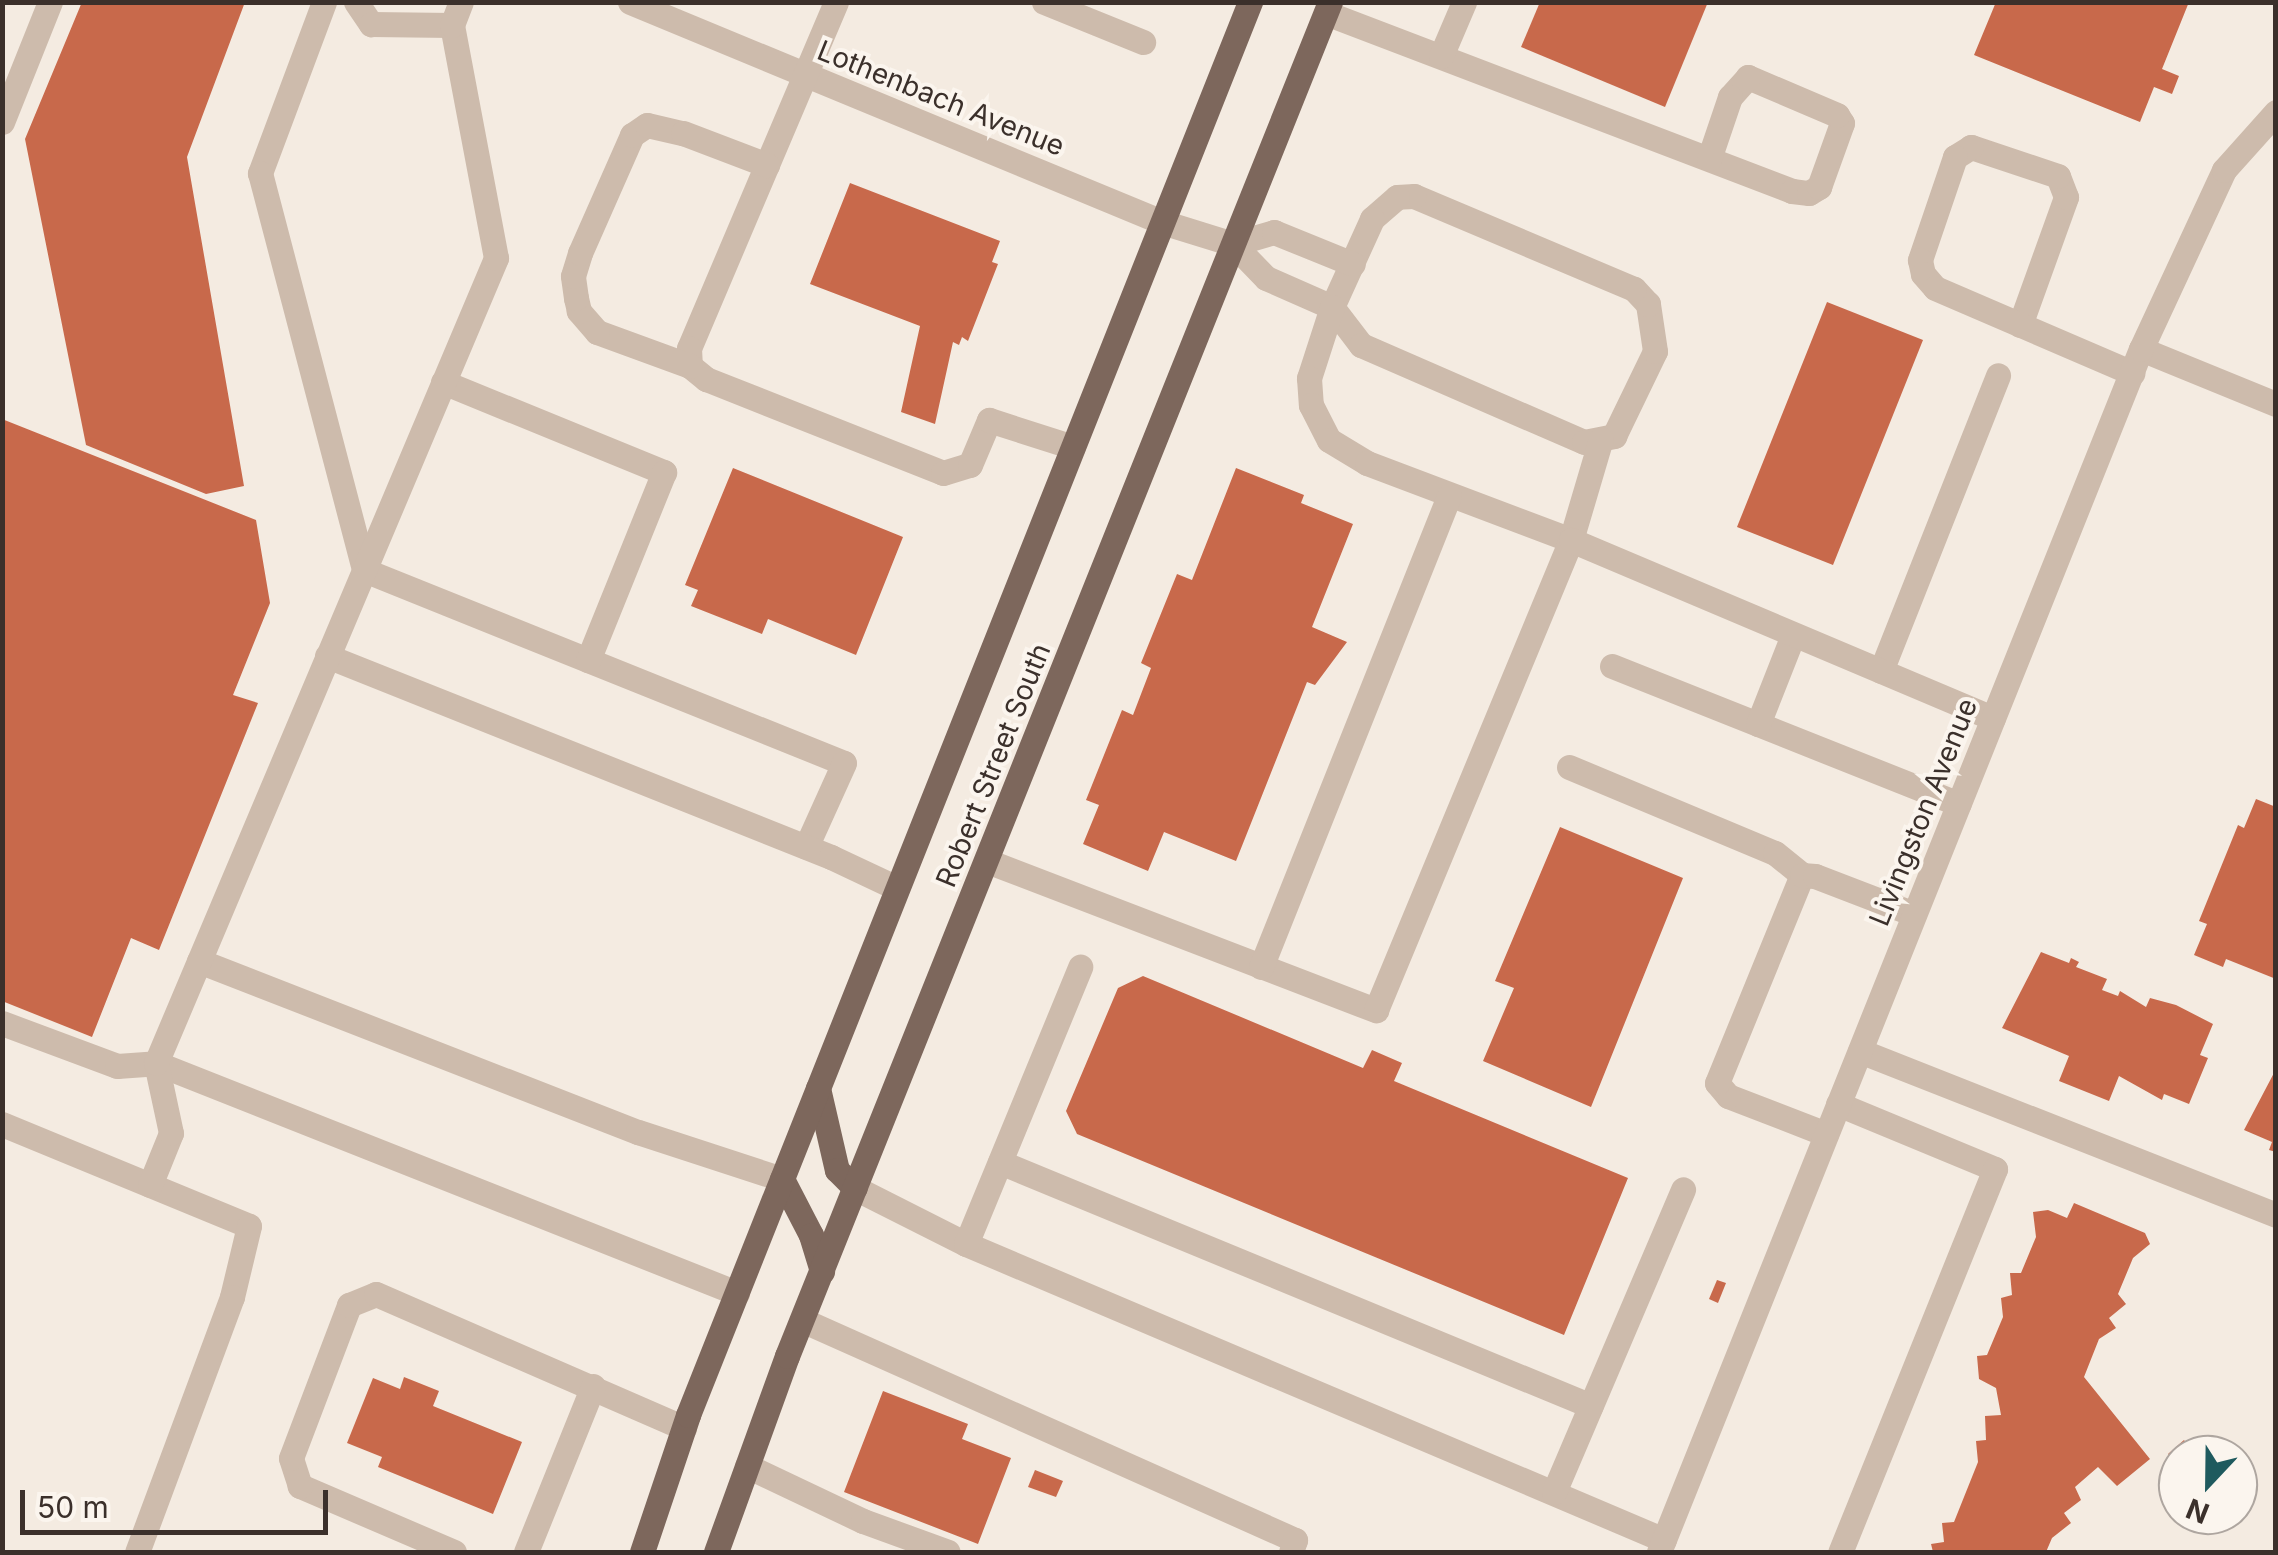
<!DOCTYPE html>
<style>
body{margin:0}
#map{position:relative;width:2278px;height:1555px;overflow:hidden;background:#f4ebe1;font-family:Inter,sans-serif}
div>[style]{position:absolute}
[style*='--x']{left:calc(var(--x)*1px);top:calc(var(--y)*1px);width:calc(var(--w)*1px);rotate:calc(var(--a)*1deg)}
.building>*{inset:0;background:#c8694b}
.minor>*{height:25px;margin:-12.5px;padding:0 12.5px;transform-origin:12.5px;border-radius:12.5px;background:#cdbbac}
.major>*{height:25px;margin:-12.5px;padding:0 12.5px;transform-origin:12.5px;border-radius:12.5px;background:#7d675c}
span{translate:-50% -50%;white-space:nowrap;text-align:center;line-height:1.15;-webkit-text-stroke:8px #fbf5ee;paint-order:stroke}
.street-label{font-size:28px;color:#3b302b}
.frame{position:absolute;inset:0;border:5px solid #3b302b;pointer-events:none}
.north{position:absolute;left:2158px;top:1435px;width:100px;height:100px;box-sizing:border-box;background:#fbf5ee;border:2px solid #aea6a0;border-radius:50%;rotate:202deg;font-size:28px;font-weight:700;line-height:40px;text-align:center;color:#3b302b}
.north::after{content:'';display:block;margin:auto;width:35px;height:45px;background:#1f5a5e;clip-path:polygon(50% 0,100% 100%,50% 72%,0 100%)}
.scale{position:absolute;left:20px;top:1490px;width:308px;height:45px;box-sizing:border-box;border:5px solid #3b302b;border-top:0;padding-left:12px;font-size:30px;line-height:35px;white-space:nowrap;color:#3b302b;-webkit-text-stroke:8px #fbf5ee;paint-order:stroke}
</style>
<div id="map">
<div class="building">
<i style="clip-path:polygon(82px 2px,245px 2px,187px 157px,244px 486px,206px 494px,86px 445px,25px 139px)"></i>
<i style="clip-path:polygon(1540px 2px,1708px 2px,1665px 107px,1521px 47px)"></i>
<i style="clip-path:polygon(1996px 2px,2189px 2px,2162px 69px,2179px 76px,2172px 94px,2154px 87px,2140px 122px,1974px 55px)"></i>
<i style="clip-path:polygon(850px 183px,1000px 241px,992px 262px,998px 264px,968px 341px,962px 337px,959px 345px,953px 342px,935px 424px,901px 412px,920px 326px,810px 284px)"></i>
<i style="clip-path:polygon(1827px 302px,1923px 340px,1833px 565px,1737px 527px)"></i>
<i style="clip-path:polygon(2px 419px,256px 520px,270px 603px,233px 695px,258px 703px,159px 950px,131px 938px,92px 1037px,2px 1001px)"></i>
<i style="clip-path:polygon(733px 468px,903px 537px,856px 655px,768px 619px,762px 634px,691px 606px,698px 590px,685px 585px)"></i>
<i style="clip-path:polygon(1236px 468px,1304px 495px,1301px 503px,1353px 524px,1312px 627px,1347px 642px,1315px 685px,1307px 682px,1236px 861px,1164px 832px,1148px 871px,1083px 844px,1099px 805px,1086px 800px,1122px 710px,1133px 715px,1151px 668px,1141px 663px,1177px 574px,1192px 580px)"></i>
<i style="clip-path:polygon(2256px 799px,2276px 807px,2276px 979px,2226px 959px,2223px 967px,2194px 955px,2207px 924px,2199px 921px,2238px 825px,2244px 828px)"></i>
<i style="clip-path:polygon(1560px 827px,1683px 878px,1591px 1107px,1483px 1061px,1514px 988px,1495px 981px)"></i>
<i style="clip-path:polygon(2041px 952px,2069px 963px,2071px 958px,2079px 962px,2076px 967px,2107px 979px,2102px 990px,2118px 996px,2120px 991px,2146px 1007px,2150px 998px,2176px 1005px,2213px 1024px,2200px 1055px,2208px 1058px,2189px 1104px,2164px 1094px,2162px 1100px,2119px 1076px,2109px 1101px,2059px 1081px,2069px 1056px,2002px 1028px)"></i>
<i style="clip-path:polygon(1143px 976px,1363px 1068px,1372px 1050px,1402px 1063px,1394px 1081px,1628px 1178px,1564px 1335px,1077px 1134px,1066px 1111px,1118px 988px)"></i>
<i style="clip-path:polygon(2275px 1071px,2276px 1071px,2276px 1152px,2269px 1150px,2272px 1142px,2244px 1130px)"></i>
<i style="clip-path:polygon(2074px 1203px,2145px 1233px,2150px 1244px,2133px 1258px,2118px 1294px,2126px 1304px,2109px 1318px,2116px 1328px,2099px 1339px,2084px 1377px,2150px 1459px,2117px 1486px,2098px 1467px,2075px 1487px,2081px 1500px,2064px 1513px,2071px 1523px,2052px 1538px,2046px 1552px,1933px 1552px,1931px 1544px,1944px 1542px,1942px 1523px,1954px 1522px,1978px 1462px,1976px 1441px,1986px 1440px,1985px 1416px,2001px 1415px,1996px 1388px,1979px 1379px,1977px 1356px,1987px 1355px,2003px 1317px,2001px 1298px,2012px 1295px,2010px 1273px,2021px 1273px,2036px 1237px,2033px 1212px,2048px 1210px,2067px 1218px)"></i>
<i style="clip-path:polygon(1717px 1280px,1726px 1283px,1718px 1303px,1709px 1299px)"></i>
<i style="clip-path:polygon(404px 1377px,439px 1391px,433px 1406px,522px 1442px,493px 1514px,378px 1467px,382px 1457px,347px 1443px,373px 1378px,400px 1389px)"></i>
<i style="clip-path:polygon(883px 1391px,968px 1424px,962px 1439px,1011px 1458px,978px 1544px,844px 1492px)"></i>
<i style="clip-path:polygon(2184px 1440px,2195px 1455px,2178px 1455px,2178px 1466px,2168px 1454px)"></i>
<i style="clip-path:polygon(1035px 1470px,1063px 1481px,1056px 1497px,1028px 1487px)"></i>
</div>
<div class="minor">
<i style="--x:324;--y:2;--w:183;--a:110.5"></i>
<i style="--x:260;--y:173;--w:410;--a:75.3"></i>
<i style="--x:364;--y:570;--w:517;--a:21.9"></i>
<i style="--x:844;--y:763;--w:92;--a:114.3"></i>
<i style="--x:356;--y:2;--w:27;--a:56"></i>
<i style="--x:371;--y:24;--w:81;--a:0.7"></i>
<i style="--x:630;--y:2;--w:576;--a:22.47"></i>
<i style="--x:1162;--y:222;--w:74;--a:17.2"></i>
<i style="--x:1233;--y:244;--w:47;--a:45.9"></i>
<i style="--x:1266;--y:278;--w:72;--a:23.7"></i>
<i style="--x:1332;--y:307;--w:48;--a:52.7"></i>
<i style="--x:1361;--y:345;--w:243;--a:23.5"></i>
<i style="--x:1584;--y:442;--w:31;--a:-11"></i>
<i style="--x:1614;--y:436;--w:94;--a:-64.2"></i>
<i style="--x:1655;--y:351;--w:48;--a:-98.5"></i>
<i style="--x:1648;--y:304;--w:21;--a:-133"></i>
<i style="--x:1634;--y:289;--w:239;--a:-157.1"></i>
<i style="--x:1414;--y:196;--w:17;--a:177"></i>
<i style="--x:1397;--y:197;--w:33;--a:139"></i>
<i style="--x:1372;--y:219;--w:97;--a:114.4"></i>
<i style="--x:1332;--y:307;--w:75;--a:107.9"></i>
<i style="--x:1309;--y:378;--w:27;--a:86"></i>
<i style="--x:1311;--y:405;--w:39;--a:63"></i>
<i style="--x:1329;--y:440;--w:44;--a:31.2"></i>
<i style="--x:1367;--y:463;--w:218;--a:20.7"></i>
<i style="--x:1571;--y:540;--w:105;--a:-73.5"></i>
<i style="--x:836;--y:2;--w:376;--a:113"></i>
<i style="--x:689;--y:348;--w:18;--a:87"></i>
<i style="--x:690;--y:366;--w:21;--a:39"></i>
<i style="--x:706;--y:379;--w:255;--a:21.6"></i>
<i style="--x:943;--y:473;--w:28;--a:-17"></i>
<i style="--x:970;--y:465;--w:49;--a:-67.1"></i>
<i style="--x:989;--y:420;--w:88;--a:17.8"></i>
<i style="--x:1044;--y:2;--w:107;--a:22"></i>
<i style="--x:1326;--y:13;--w:499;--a:20.9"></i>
<i style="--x:1792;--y:191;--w:17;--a:7"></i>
<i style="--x:1809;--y:193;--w:12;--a:-31"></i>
<i style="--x:1819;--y:187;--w:68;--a:-70.2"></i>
<i style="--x:1842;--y:123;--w:9;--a:-122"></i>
<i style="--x:1837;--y:115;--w:97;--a:-156.9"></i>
<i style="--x:1748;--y:77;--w:27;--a:132"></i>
<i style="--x:1730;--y:97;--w:65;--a:108.7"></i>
<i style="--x:1441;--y:56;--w:59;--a:-66.9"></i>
<i style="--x:2;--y:122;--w:129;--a:-68.2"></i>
<i style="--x:1233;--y:244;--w:43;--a:-16.3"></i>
<i style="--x:1274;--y:232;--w:85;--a:22.1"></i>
<i style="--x:2020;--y:325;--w:136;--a:-70.2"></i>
<i style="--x:2066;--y:197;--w:22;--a:-111"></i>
<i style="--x:2058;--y:176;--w:92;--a:-161.6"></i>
<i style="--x:1971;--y:147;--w:19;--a:148"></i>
<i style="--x:1955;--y:157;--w:109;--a:108.8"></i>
<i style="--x:1920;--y:260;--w:14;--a:78"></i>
<i style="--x:1923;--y:274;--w:18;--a:49"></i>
<i style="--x:1935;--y:288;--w:215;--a:23.3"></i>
<i style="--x:2141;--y:349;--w:146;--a:22.2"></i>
<i style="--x:690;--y:366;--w:99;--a:-159.9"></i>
<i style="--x:597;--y:332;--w:28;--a:-131"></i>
<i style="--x:579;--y:311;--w:13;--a:-103"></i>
<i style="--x:576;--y:298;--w:22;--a:-98"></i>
<i style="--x:573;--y:276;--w:24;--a:-73"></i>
<i style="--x:580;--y:253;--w:129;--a:-66.2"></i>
<i style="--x:632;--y:135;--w:18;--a:-34"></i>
<i style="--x:647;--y:125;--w:37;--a:13"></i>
<i style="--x:683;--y:133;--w:90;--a:20.9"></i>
<i style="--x:443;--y:382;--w:239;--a:22.2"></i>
<i style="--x:664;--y:472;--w:203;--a:112"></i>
<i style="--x:327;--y:656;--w:543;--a:21.74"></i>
<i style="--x:831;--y:857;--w:73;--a:25.2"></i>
<i style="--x:1612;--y:666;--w:373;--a:21.7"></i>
<i style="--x:1881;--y:671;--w:318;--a:-68.4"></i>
<i style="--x:1758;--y:724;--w:96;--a:-68.5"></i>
<i style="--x:1569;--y:767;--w:223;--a:22.7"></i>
<i style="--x:1775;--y:853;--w:35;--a:39"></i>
<i style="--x:987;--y:861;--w:417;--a:21"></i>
<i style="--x:1376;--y:1010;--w:509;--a:-67.47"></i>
<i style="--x:1571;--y:540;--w:458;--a:22.9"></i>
<i style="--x:199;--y:961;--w:471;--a:21.3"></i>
<i style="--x:638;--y:1132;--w:151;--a:18.1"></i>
<i style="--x:1261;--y:967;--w:507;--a:-68.24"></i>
<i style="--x:2;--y:1023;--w:123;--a:20.5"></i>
<i style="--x:117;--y:1066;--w:39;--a:-4"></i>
<i style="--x:156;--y:1063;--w:625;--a:21.6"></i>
<i style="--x:1860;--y:1051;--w:447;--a:21.5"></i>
<i style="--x:1838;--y:1104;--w:170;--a:22.5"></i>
<i style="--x:1995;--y:1169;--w:413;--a:112"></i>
<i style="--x:2;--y:1124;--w:267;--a:22.4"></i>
<i style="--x:249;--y:1226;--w:73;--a:103.5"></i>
<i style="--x:232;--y:1297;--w:272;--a:110.4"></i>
<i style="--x:1826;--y:1134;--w:105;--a:-158.8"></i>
<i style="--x:1728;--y:1096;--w:17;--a:-130"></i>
<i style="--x:1717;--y:1083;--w:225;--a:-67.8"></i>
<i style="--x:1802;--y:875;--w:13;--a:4"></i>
<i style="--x:1815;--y:876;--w:106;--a:21"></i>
<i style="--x:1000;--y:1162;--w:639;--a:22.43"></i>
<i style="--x:150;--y:1185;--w:56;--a:-68"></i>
<i style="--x:171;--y:1133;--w:72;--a:-102.1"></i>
<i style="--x:156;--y:1063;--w:874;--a:-67.1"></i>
<i style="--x:496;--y:258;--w:237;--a:-100.7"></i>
<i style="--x:452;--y:25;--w:25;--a:-69"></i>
<i style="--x:855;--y:1188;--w:124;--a:26.8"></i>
<i style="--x:966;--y:1244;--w:758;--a:22.98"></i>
<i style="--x:966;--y:1244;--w:300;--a:-67.6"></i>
<i style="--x:802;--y:1320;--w:540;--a:24.05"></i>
<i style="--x:1295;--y:1540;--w:13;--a:108"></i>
<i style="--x:747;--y:1466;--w:128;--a:25.4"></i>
<i style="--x:863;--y:1521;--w:90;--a:20"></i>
<i style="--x:1554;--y:1492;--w:329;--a:-66.9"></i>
<i style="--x:454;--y:1552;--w:168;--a:-156.8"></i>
<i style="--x:300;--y:1486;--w:29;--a:-108"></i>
<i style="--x:291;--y:1458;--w:164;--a:-69.2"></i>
<i style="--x:349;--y:1305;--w:29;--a:-22"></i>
<i style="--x:376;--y:1294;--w:336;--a:23.5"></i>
<i style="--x:526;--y:1552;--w:179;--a:-68"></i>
<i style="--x:1659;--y:1552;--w:1296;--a:-68.17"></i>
<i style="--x:2141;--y:349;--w:197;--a:-65.1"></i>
<i style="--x:2224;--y:170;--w:78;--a:-48.1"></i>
</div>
<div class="major">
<i style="--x:818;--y:1088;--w:84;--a:77"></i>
<i style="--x:837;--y:1170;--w:25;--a:45"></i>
<i style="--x:782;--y:1179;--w:63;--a:62.6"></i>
<i style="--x:811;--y:1235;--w:38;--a:73"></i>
<i style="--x:642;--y:1552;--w:145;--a:-71.4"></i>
<i style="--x:688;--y:1415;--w:1521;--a:-68.31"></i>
<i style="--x:716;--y:1552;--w:208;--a:-70.1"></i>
<i style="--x:787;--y:1356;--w:1459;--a:-68.15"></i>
</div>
<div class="street-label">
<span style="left:941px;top:98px;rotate:22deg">Lothenbach Avenue</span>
<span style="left:993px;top:765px;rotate:-68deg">Robert Street South</span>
<span style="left:1923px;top:812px;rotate:-68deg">Livingston Avenue</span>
</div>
<div class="frame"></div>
<div class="north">N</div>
<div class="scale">50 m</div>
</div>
